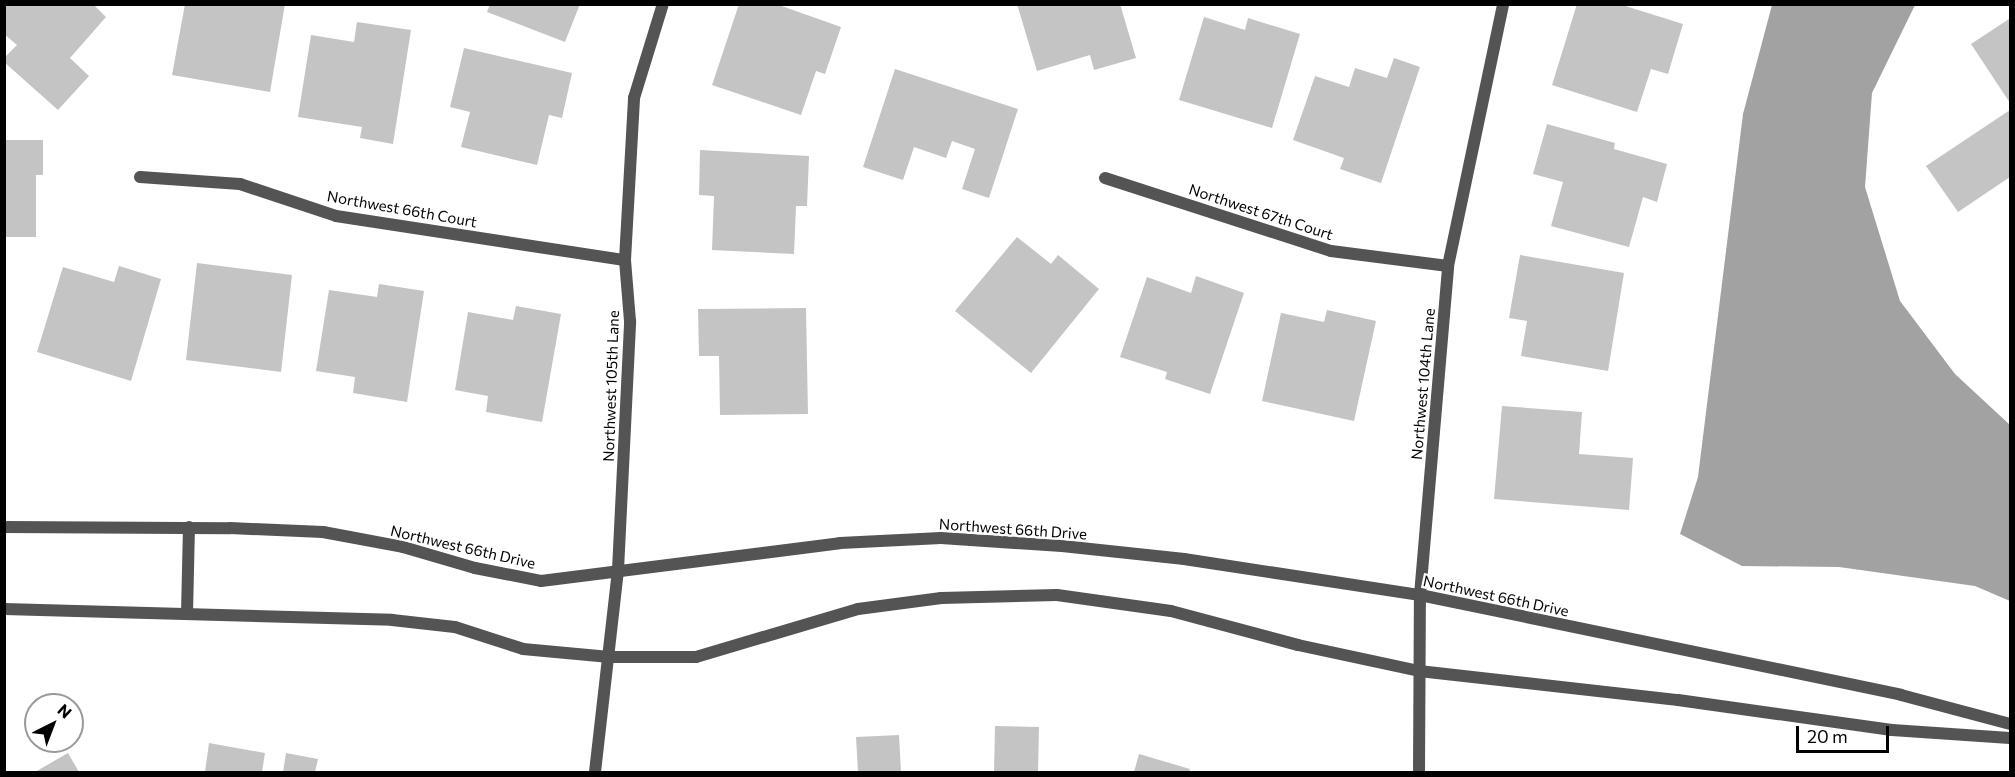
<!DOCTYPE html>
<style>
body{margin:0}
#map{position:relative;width:2015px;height:777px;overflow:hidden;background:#fff;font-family:Commissioner,sans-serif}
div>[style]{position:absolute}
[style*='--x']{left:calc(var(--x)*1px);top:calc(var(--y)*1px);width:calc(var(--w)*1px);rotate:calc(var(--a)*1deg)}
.water>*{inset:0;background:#a2a2a2}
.building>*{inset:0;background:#c4c4c4}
.service>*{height:12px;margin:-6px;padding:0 6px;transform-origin:6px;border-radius:6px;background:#545454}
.minor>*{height:12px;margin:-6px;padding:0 6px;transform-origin:6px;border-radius:6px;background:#545454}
span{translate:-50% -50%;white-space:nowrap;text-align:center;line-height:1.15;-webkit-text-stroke:4.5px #fff;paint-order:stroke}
.street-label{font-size:15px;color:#000}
.frame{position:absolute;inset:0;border:6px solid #000;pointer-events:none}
.north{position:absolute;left:24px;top:693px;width:60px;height:60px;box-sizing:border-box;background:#fff;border:2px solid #999;border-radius:50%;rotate:42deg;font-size:16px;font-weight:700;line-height:24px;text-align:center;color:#000}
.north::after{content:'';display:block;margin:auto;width:21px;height:27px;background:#000;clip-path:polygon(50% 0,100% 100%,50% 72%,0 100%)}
.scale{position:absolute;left:1796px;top:726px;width:93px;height:27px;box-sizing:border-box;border:3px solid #000;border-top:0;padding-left:8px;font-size:18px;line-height:21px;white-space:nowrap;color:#000;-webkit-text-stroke:4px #fff;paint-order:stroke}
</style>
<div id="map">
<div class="water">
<i style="clip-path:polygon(1772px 5px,1915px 5px,1872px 93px,1865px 187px,1900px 301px,1955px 374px,2010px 425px,2010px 601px,1975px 586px,1839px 567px,1742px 566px,1680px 534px,1698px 477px,1743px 114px)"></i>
</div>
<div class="building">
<i style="clip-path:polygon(4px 4px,93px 4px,106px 17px,70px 58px,89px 76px,58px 110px,4px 62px,4px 58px,17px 45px,4px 34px)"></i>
<i style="clip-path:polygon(185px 4px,285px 4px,270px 92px,172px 75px)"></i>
<i style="clip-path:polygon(490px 4px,580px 4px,565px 42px,487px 12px)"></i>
<i style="clip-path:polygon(739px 4px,776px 4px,841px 27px,825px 74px,816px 71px,801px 115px,712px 85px)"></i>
<i style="clip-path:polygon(1017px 4px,1120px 4px,1136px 58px,1094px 70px,1090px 55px,1037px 71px)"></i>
<i style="clip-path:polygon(1577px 4px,1619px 4px,1683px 24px,1668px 74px,1651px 69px,1637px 112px,1552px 85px)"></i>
<i style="clip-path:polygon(1204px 17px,1245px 30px,1248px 18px,1300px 34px,1272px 128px,1179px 100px)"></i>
<i style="clip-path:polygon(2009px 19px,2010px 21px,2010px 103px,1971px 44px)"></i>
<i style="clip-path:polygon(357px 22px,411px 30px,393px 144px,360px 138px,362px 127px,298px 117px,311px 35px,354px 42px)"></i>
<i style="clip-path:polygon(464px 48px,572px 73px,562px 118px,549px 115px,537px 165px,461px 147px,470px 112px,450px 107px)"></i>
<i style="clip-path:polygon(1394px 58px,1420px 67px,1381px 183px,1340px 169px,1344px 158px,1293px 140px,1315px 76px,1349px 87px,1355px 68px,1387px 78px)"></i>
<i style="clip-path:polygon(895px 69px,1018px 109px,989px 198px,962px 189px,975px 149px,952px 141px,946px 158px,914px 147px,903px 180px,863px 167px)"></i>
<i style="clip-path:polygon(2010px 110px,2010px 177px,1958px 212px,1926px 166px)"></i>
<i style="clip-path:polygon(1547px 124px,1615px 143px,1614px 149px,1667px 164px,1657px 202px,1643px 197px,1629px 247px,1551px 226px,1563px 182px,1533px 174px)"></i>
<i style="clip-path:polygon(4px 140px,43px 140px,43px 175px,36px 175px,36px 237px,4px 237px)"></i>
<i style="clip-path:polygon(700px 150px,809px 156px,807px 206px,796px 206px,794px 254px,712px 250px,714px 196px,699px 195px)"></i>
<i style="clip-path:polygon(1017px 237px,1051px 264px,1058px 255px,1099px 289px,1031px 373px,955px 311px)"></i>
<i style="clip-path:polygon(1520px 255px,1624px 273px,1608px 371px,1521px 356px,1527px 321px,1509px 318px)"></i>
<i style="clip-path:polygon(197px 263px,292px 275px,281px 372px,186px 360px)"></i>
<i style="clip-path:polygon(119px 266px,161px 279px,131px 381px,37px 352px,63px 267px,114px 282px)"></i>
<i style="clip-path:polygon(1196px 276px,1244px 293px,1210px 394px,1165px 379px,1167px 372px,1120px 357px,1147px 277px,1191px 293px)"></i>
<i style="clip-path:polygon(379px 284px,424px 291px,407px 402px,353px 393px,355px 377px,316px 371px,329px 290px,377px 297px)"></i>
<i style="clip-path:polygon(516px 306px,561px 314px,542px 422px,486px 412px,488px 396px,455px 390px,468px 312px,513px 320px)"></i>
<i style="clip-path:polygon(806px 308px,808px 414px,720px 415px,719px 356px,699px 356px,698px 309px)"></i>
<i style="clip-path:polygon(1327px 310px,1376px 321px,1354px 421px,1262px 401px,1281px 313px,1324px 322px)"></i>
<i style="clip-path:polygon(1502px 406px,1582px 412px,1579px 454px,1633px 458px,1629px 510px,1494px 499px)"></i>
<i style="clip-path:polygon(995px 726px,1039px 727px,1038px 772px,994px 772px)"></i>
<i style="clip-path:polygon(899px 735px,901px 772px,858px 772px,856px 737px)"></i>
<i style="clip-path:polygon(209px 743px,265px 753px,262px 772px,205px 772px)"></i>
<i style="clip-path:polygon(68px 753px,79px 772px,35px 772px)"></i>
<i style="clip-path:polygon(286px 753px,318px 759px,315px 772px,283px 772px)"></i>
<i style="clip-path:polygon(1139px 754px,1190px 769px,1189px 772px,1134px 772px)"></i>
</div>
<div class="service">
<i style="--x:187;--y:614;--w:87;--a:-88.7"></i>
</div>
<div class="minor">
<i style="--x:140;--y:177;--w:100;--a:4"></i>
<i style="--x:240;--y:184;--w:101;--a:18.4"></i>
<i style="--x:336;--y:216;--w:292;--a:8.7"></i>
<i style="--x:1105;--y:178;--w:237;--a:17.9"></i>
<i style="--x:1331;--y:251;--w:118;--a:7.3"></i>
<i style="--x:4;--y:527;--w:226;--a:0.3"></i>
<i style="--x:230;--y:528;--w:93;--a:2.5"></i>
<i style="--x:323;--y:532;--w:81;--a:10.6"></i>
<i style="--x:403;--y:547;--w:75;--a:16.3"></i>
<i style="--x:475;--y:568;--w:67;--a:11.1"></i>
<i style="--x:541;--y:581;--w:301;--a:-7.2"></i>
<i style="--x:840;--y:543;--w:101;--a:-2.8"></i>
<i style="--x:941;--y:538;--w:121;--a:3.8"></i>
<i style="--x:1062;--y:546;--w:123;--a:6.1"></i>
<i style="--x:1184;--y:559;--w:239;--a:8.7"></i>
<i style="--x:1420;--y:595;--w:491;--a:11.7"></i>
<i style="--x:1901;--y:695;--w:113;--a:14.9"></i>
<i style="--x:4;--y:609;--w:388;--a:1.6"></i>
<i style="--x:392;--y:620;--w:63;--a:6.3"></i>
<i style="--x:455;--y:627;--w:71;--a:17.9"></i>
<i style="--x:523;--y:649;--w:87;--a:5.3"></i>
<i style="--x:610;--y:657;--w:86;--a:0"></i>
<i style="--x:696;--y:657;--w:169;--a:-16.5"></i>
<i style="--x:858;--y:609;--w:84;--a:-7.5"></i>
<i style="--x:941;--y:598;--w:116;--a:-1.5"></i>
<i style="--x:1057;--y:595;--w:115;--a:8"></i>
<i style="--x:1171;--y:611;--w:131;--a:15"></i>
<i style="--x:1298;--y:645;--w:124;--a:12.1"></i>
<i style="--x:1419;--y:671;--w:261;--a:6.4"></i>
<i style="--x:1678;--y:700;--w:216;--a:8"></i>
<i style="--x:1892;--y:730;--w:118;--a:3.9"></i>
<i style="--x:595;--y:772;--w:203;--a:-83.5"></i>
<i style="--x:618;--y:570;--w:249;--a:-87.2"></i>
<i style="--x:630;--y:321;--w:61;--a:-94.7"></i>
<i style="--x:625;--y:260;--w:162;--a:-86.8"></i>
<i style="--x:634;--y:98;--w:98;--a:-72.9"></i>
<i style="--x:1419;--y:772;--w:177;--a:-89.7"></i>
<i style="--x:1420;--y:595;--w:330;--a:-85.1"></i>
<i style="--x:1448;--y:266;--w:268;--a:-78.1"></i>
</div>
<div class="street-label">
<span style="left:402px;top:209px;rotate:10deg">Northwest 66th Court</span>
<span style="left:1261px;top:212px;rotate:18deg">Northwest 67th Court</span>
<span style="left:1423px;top:384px;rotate:-85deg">Northwest 104th Lane</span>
<span style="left:611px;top:386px;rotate:-88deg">Northwest 105th Lane</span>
<span style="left:1013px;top:529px;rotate:4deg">Northwest 66th Drive</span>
<span style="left:463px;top:547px;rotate:13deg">Northwest 66th Drive</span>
<span style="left:1496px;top:596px;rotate:12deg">Northwest 66th Drive</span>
</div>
<div class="frame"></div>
<div class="north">N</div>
<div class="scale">20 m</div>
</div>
